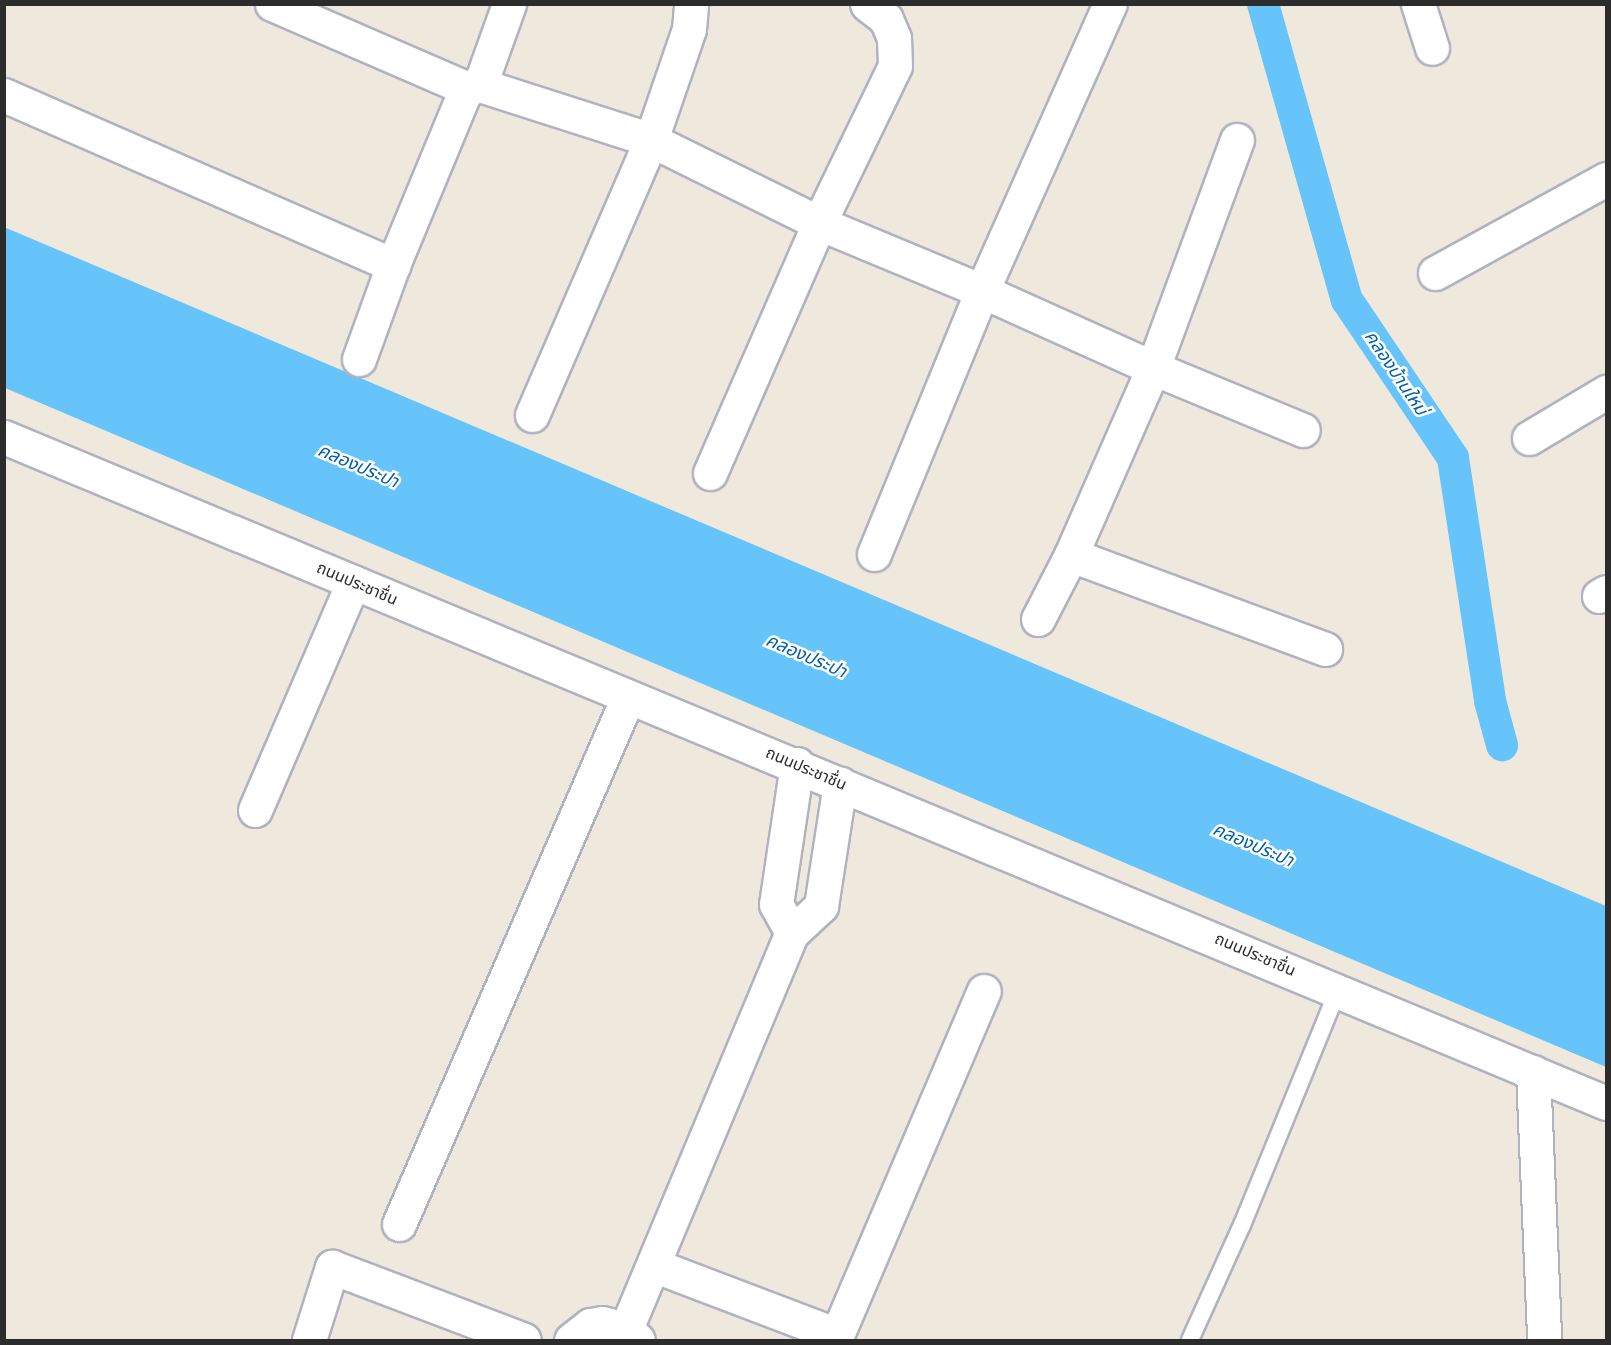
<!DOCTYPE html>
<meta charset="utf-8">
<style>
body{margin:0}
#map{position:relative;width:1611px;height:1345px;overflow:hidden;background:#efe9dd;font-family:Cabin,"Noto Sans Thai",sans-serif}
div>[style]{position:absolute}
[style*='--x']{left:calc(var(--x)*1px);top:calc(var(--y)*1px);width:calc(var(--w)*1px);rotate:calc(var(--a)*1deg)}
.water>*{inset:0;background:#66c4fa}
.canal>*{height:32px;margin:-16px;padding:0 16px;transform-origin:16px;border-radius:16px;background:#66c4fa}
.roads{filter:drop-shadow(2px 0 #b1b2c1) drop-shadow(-2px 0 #b1b2c1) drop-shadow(0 2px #b1b2c1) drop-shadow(0 -2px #b1b2c1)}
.service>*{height:16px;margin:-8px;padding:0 8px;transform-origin:8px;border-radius:8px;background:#fff}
.minor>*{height:33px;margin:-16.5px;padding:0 16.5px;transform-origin:16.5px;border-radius:16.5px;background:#fff}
span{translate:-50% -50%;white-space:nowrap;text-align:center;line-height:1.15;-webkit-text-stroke:5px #fff;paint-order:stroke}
.street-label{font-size:16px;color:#2c2c2c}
.water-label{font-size:18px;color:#005fab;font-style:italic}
.frame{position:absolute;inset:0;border:6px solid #2c2c2c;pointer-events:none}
</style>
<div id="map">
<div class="water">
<i style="clip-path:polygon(4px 227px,1606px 906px,1606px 1067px,5px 388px)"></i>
</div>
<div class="canal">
<i style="--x:1263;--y:4;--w:308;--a:74.2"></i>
<i style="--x:1347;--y:300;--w:190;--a:56.1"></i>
<i style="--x:1453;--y:458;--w:246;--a:81.3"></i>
<i style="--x:1490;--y:701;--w:46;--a:74.7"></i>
</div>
<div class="roads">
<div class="service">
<i style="--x:1190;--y:1340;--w:126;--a:-65.7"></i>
<i style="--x:1242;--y:1225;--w:254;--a:-67.8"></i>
</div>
<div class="minor">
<i style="--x:272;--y:4;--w:214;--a:23.4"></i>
<i style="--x:1418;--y:4;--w:46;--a:72.3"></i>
<i style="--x:480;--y:85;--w:180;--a:17.8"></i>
<i style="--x:651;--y:140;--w:187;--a:26.3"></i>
<i style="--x:819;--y:223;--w:177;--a:22.6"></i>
<i style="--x:982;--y:291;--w:188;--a:24.2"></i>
<i style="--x:1153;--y:368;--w:162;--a:22.5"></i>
<i style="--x:4;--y:95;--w:425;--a:23.6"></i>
<i style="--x:1435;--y:273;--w:195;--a:-28.8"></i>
<i style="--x:359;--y:359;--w:100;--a:-70.1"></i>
<i style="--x:393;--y:265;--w:185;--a:-67.5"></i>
<i style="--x:464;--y:94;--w:11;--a:-45"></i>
<i style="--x:472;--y:86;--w:8;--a:-7"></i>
<i style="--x:480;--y:85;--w:86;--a:-70.3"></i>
<i style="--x:532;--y:415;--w:300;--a:-66.6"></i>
<i style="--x:651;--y:140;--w:117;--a:-71.1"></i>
<i style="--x:689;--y:29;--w:25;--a:-85"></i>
<i style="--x:4;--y:437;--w:1735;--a:22.57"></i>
<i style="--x:1529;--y:438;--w:90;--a:-30.9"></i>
<i style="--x:710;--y:473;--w:273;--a:-66.4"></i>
<i style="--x:819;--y:223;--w:174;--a:-64.2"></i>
<i style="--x:895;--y:66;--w:28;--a:-92"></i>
<i style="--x:894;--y:38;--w:21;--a:-113"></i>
<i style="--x:886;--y:19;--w:24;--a:-142"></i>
<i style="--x:874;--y:554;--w:284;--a:-67.7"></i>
<i style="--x:982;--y:291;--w:314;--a:-66"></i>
<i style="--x:1071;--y:555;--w:271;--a:20.3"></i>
<i style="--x:1599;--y:596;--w:8;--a:-30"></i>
<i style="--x:1038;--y:619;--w:72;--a:-62.7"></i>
<i style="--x:1071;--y:555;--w:204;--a:-66.3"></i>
<i style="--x:1153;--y:368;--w:243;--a:-69.8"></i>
<i style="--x:797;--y:764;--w:142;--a:98.5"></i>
<i style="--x:776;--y:904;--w:33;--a:61"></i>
<i style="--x:792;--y:933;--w:40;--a:-43"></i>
<i style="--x:821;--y:906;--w:124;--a:-81.2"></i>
<i style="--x:255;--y:810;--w:248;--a:-66.7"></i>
<i style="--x:1533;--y:1072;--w:268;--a:87.6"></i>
<i style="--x:399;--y:1224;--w:575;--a:-66.51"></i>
<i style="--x:653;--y:1265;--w:197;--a:20.8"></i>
<i style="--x:837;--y:1335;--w:374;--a:-66.9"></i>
<i style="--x:626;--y:1329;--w:429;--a:-67.3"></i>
<i style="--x:309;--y:1340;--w:77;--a:-72.5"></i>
<i style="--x:332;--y:1267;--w:205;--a:20.8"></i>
<i style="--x:571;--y:1340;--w:24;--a:-38"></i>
<i style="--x:590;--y:1325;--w:12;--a:-9"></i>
<i style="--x:602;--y:1323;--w:25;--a:14"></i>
<i style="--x:626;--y:1329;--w:16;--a:43"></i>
</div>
</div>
<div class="street-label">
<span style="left:357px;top:584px;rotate:23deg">ถนนประชาชื่น</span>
<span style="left:806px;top:769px;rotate:23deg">ถนนประชาชื่น</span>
<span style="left:1255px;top:955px;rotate:23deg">ถนนประชาชื่น</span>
</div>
<div class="water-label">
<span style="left:1396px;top:373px;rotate:56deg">คลองบ้านใหม่</span>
<span style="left:358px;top:466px;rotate:23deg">คลองประปา</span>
<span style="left:806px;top:656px;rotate:23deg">คลองประปา</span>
<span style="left:1253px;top:845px;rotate:23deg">คลองประปา</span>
</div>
<div class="frame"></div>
</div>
